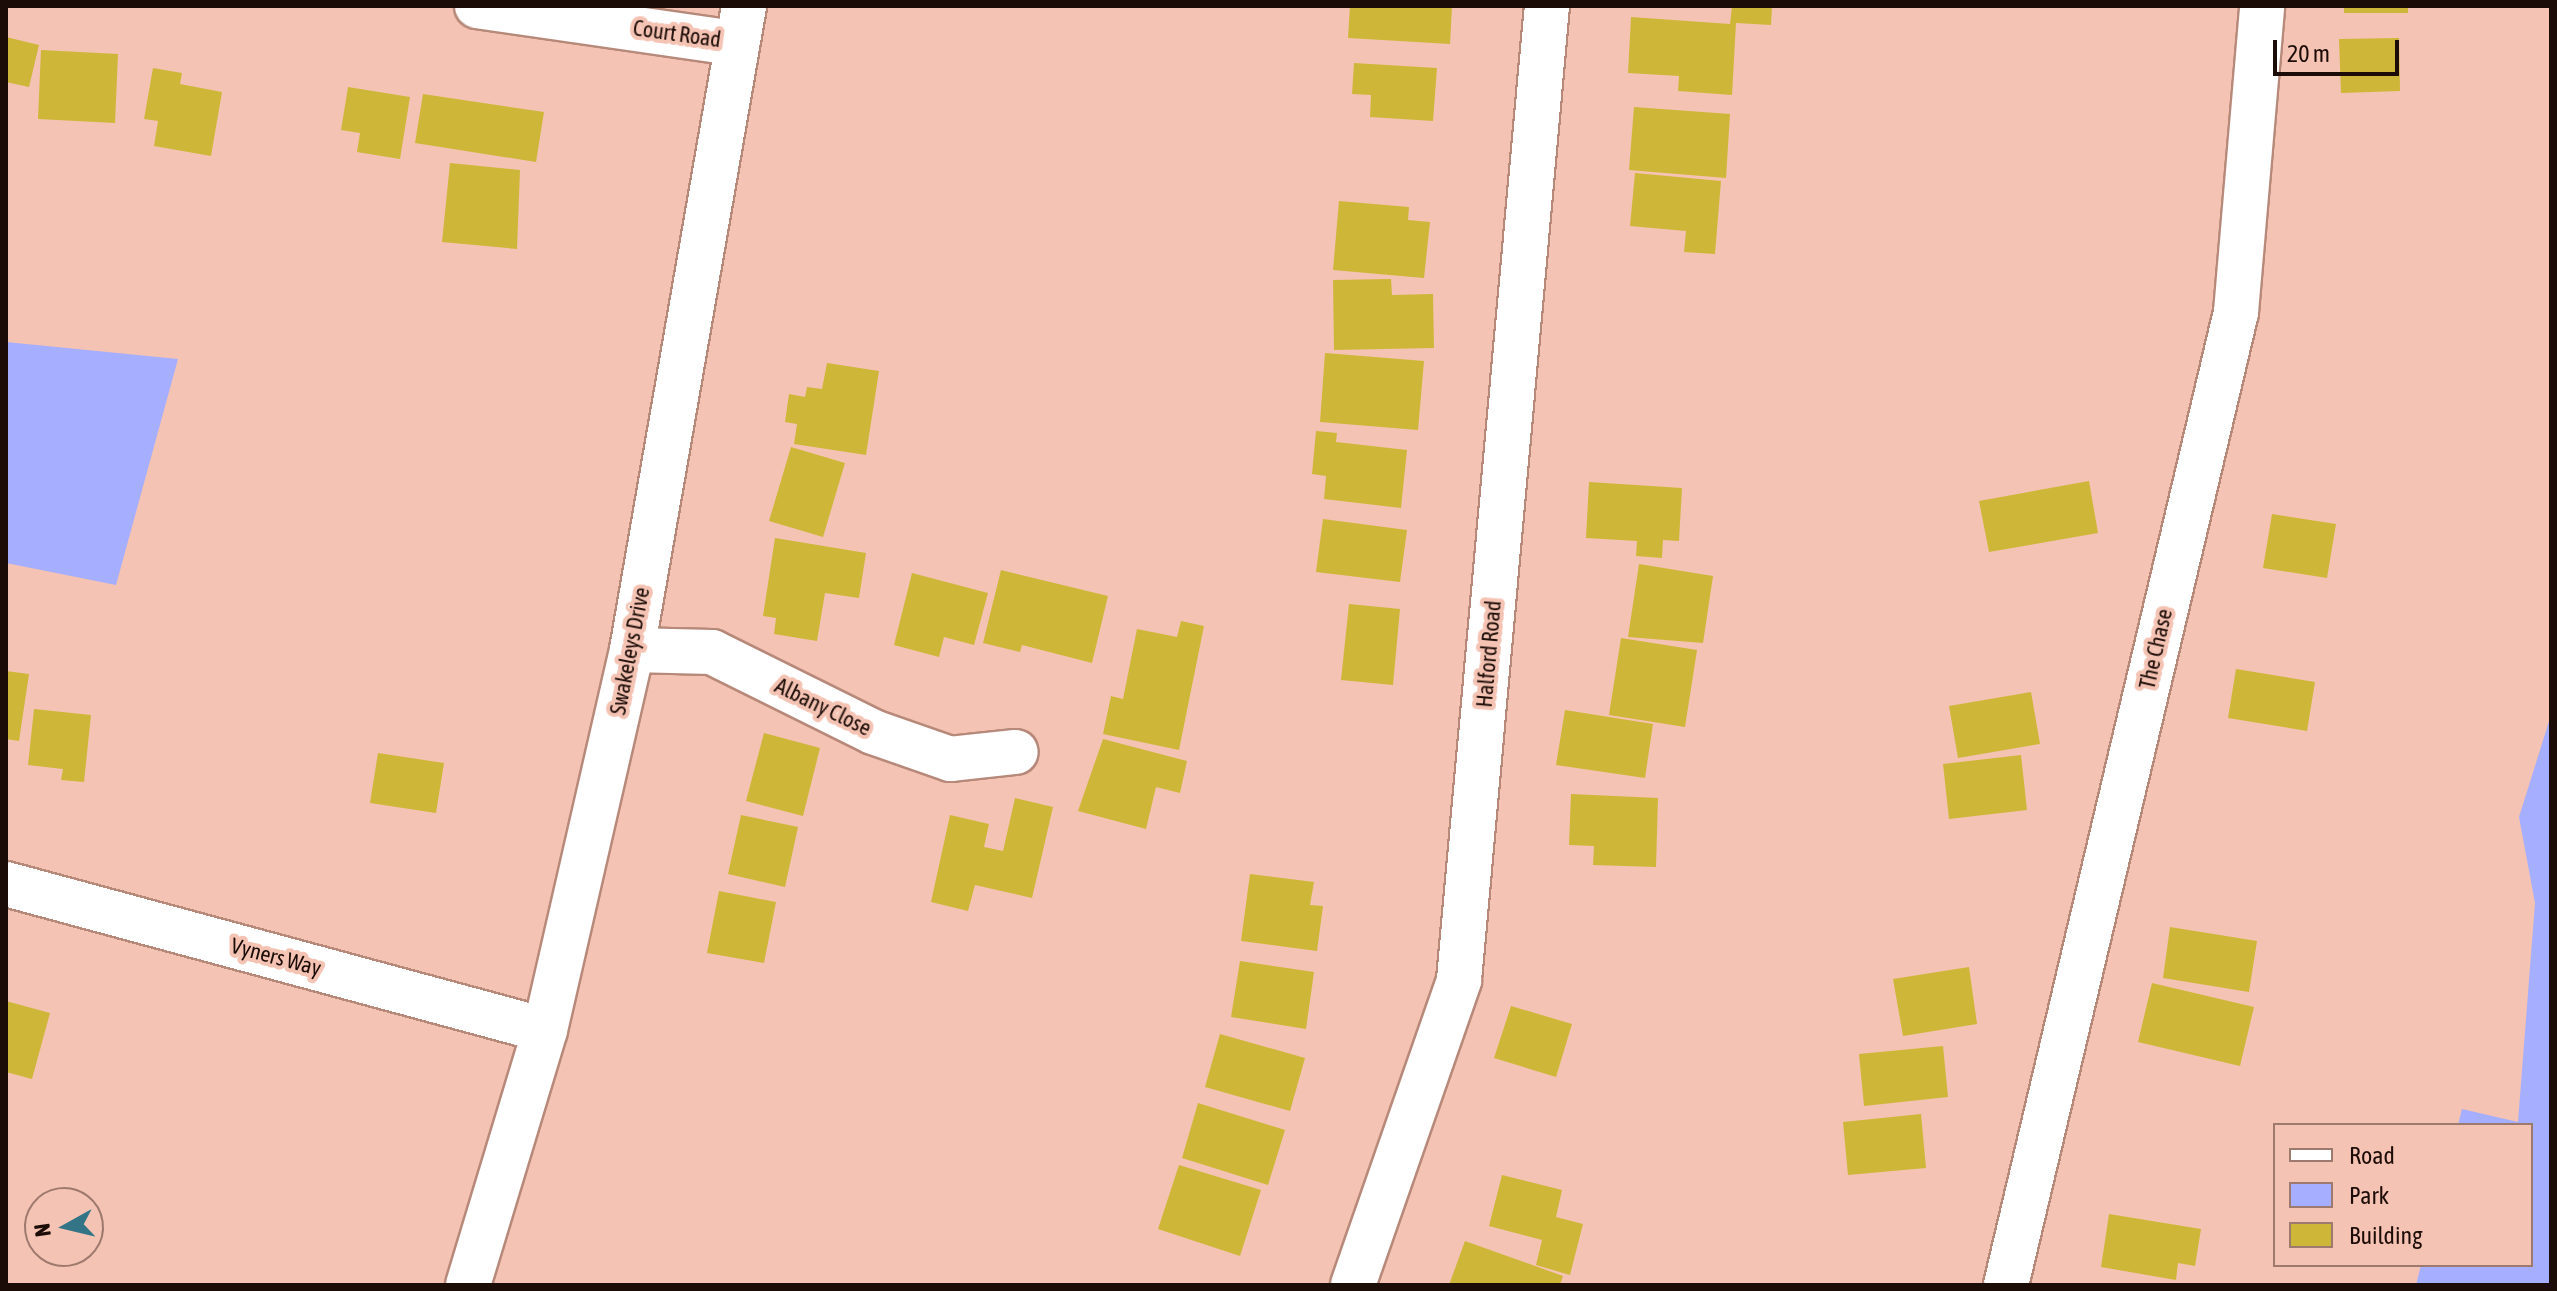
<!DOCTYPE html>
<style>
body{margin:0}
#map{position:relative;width:2557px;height:1291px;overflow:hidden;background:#f4c3b3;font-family:"Asap Condensed",sans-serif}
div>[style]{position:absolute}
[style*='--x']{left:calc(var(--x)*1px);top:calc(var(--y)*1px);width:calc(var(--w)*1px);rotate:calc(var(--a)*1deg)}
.green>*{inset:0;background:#a5aeff}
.building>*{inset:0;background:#ceb738}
.roads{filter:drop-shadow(2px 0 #b7897a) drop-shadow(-2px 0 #b7897a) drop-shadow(0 2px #b7897a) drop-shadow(0 -2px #b7897a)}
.minor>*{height:44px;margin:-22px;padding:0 22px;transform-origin:22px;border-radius:22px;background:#fff}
span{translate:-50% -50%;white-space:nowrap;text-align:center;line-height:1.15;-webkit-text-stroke:8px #f4c3b3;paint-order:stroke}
.street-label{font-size:22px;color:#1c0c07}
.frame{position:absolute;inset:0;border:8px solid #1c0c07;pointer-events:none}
.legend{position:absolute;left:2273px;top:1123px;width:260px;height:144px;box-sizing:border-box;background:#f4c3b3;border:2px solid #9e7a6e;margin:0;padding:10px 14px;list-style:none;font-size:24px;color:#1c0c07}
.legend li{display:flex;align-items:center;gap:16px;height:40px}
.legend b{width:40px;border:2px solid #9e7a6e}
.north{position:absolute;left:24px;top:1187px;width:80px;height:80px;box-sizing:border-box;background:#f4c3b3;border:2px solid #9e7a6e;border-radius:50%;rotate:262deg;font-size:22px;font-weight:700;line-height:32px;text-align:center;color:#1c0c07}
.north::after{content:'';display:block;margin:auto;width:28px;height:36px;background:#337587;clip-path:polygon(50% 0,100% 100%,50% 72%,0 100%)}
.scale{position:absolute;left:2273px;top:40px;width:126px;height:36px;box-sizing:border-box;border:4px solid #1c0c07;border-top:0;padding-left:10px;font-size:24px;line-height:28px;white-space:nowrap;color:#1c0c07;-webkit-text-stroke:6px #f4c3b3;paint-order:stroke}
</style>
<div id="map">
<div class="green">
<i style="clip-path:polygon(6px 342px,178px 359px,116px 585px,6px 563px)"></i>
<i style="clip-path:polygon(2551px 715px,2551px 1285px,2416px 1285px,2421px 1265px,2531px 1265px,2531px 1125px,2458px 1125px,2462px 1109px,2518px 1122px,2535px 903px,2519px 817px)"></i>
</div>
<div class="building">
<i style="clip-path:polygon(1350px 6px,1452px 6px,1450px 44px,1348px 38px)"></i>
<i style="clip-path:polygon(1732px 6px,1772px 6px,1771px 25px,1736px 23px,1732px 95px,1678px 91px,1679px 76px,1628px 73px,1631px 17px,1730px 24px)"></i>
<i style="clip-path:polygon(2344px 6px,2408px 6px,2408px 13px,2344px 13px)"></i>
<i style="clip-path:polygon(6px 37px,39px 45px,29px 87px,6px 82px)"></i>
<i style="clip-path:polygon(2399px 38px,2400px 91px,2341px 93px,2339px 39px)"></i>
<i style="clip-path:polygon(41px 50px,118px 54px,115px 123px,38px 119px)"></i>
<i style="clip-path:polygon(1354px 63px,1437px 68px,1433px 121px,1370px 117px,1371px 95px,1352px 94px)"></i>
<i style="clip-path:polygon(153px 68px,182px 73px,180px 84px,222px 92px,211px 156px,154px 146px,158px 121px,144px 119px)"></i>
<i style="clip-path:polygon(348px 87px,410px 97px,400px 159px,357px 152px,360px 133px,341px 130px)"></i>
<i style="clip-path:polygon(423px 94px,544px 112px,536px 162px,415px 143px)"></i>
<i style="clip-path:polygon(1634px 107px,1730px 114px,1726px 178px,1629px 170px)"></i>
<i style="clip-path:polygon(450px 163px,520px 170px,517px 249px,442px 242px)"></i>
<i style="clip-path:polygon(1635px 173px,1721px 181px,1715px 254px,1684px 252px,1686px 231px,1630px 226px)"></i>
<i style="clip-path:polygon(1339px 201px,1409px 207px,1408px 220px,1430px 222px,1424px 278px,1333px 270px)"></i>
<i style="clip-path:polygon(1391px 279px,1392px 295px,1433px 294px,1434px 348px,1334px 350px,1333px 280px)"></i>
<i style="clip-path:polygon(1325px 353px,1424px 361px,1418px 430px,1320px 422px)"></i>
<i style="clip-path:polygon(827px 363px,879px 371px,866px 455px,794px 444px,797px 424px,785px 422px,789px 394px,805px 397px,807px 387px,822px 389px)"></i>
<i style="clip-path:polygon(1316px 431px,1337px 433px,1336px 442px,1407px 450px,1401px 508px,1324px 499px,1326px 476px,1312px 474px)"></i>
<i style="clip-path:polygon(791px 447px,845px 463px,823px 537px,769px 521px)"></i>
<i style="clip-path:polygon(2089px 481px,2098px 533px,1989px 552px,1979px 501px)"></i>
<i style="clip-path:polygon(1589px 482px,1682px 488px,1679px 541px,1663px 540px,1662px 558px,1636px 556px,1637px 541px,1586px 538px)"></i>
<i style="clip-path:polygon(2272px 514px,2336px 524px,2327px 578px,2263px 568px)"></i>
<i style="clip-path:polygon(1323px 519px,1407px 530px,1400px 582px,1316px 572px)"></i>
<i style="clip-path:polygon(775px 538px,866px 553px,859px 598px,825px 593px,817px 641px,774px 634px,776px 618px,763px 616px)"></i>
<i style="clip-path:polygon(1639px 564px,1713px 576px,1703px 643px,1628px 637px)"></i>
<i style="clip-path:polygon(1001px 570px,1108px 596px,1092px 663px,1022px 645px,1020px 652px,983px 643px)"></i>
<i style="clip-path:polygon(912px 573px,988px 593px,974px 645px,944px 637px,939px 657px,894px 645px)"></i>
<i style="clip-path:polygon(1349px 604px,1400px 609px,1393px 685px,1341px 680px)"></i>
<i style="clip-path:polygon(1181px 621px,1204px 626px,1179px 750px,1103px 734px,1111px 696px,1123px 699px,1137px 629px,1177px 637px)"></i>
<i style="clip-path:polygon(1621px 638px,1697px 650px,1685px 727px,1609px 715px)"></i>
<i style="clip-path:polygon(2236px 669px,2315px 682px,2307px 731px,2228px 718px)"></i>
<i style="clip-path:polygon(6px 671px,29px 674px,19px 741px,6px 739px)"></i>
<i style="clip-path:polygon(2031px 692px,2040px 744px,1958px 758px,1949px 706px)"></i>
<i style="clip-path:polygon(34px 709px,91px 715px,84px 782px,61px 780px,63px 769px,28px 765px)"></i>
<i style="clip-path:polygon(1565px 710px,1653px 724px,1645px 778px,1556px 765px)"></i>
<i style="clip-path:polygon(764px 733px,820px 748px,803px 816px,746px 801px)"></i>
<i style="clip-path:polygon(1103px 739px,1187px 761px,1180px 793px,1156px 787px,1146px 829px,1078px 811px)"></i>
<i style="clip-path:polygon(378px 753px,444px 763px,436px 813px,370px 803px)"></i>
<i style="clip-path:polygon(2021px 755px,2027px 810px,1949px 819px,1943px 764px)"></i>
<i style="clip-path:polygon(1571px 794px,1658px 798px,1656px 867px,1593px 865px,1594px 846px,1569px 845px)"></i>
<i style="clip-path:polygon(1015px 798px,1053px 807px,1032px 898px,975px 885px,968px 911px,931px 902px,950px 815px,989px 824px,984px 847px,1003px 851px)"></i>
<i style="clip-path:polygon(741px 815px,798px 827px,785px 887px,728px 874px)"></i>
<i style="clip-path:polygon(1250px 874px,1314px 882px,1310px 905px,1323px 906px,1317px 951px,1241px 941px)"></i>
<i style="clip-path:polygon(719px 891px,776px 902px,764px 963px,707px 953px)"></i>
<i style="clip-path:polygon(2170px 927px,2257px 941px,2249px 992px,2163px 978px)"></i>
<i style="clip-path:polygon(1240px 961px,1314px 972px,1306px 1029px,1231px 1017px)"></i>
<i style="clip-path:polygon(1969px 967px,1977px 1024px,1903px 1036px,1893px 979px)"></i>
<i style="clip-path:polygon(2152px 983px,2254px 1007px,2240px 1066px,2138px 1042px)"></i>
<i style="clip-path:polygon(6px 1001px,50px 1013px,32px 1079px,6px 1072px)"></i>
<i style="clip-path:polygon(1511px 1006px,1572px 1024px,1556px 1077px,1494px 1058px)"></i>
<i style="clip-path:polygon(1220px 1034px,1305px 1058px,1290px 1111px,1205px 1087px)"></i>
<i style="clip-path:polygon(1943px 1046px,1948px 1097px,1864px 1106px,1859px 1054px)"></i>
<i style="clip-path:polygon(1198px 1103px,1285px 1130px,1268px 1185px,1182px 1158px)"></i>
<i style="clip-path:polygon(1921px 1114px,1926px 1168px,1848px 1175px,1843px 1122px)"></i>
<i style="clip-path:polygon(1179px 1165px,1261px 1190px,1240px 1256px,1158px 1229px)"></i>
<i style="clip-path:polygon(1502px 1175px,1562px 1190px,1556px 1217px,1583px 1224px,1570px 1275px,1536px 1265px,1542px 1240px,1489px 1226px)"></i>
<i style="clip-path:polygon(2109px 1214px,2201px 1229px,2195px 1266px,2178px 1263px,2176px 1280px,2101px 1267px)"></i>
<i style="clip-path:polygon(1465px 1241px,1563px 1276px,1560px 1285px,1449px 1285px)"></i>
</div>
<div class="roads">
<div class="minor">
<i style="--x:477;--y:6;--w:261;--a:8.2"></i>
<i style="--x:632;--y:650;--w:80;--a:1.4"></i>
<i style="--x:712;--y:652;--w:180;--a:26.4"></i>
<i style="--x:873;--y:732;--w:82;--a:19.3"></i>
<i style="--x:950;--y:759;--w:66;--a:-6.1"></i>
<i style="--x:6;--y:884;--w:558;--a:15.16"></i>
<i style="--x:468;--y:1285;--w:266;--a:-73.2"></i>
<i style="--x:545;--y:1030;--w:390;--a:-77.1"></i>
<i style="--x:632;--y:650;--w:654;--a:-80.13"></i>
<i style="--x:1353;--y:1285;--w:323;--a:-70.8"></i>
<i style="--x:1459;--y:980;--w:978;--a:-84.84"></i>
<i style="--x:2006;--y:1285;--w:1000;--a:-76.7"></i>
<i style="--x:2236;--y:312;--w:307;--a:-85.1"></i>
</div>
</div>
<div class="street-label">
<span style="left:677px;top:34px;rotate:8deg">Court Road</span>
<span style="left:2156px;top:649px;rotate:-77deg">The Chase</span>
<span style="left:630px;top:651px;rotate:-79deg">Swakeleys Drive</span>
<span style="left:1489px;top:654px;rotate:-85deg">Halford Road</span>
<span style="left:823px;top:707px;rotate:26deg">Albany Close</span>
<span style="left:276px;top:957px;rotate:15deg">Vyners Way</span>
</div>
<div class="frame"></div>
<ul class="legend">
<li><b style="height:10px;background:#fff"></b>Road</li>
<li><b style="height:22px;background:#a5aeff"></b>Park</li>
<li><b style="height:22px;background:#ceb738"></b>Building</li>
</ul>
<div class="north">N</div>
<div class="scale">20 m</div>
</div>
